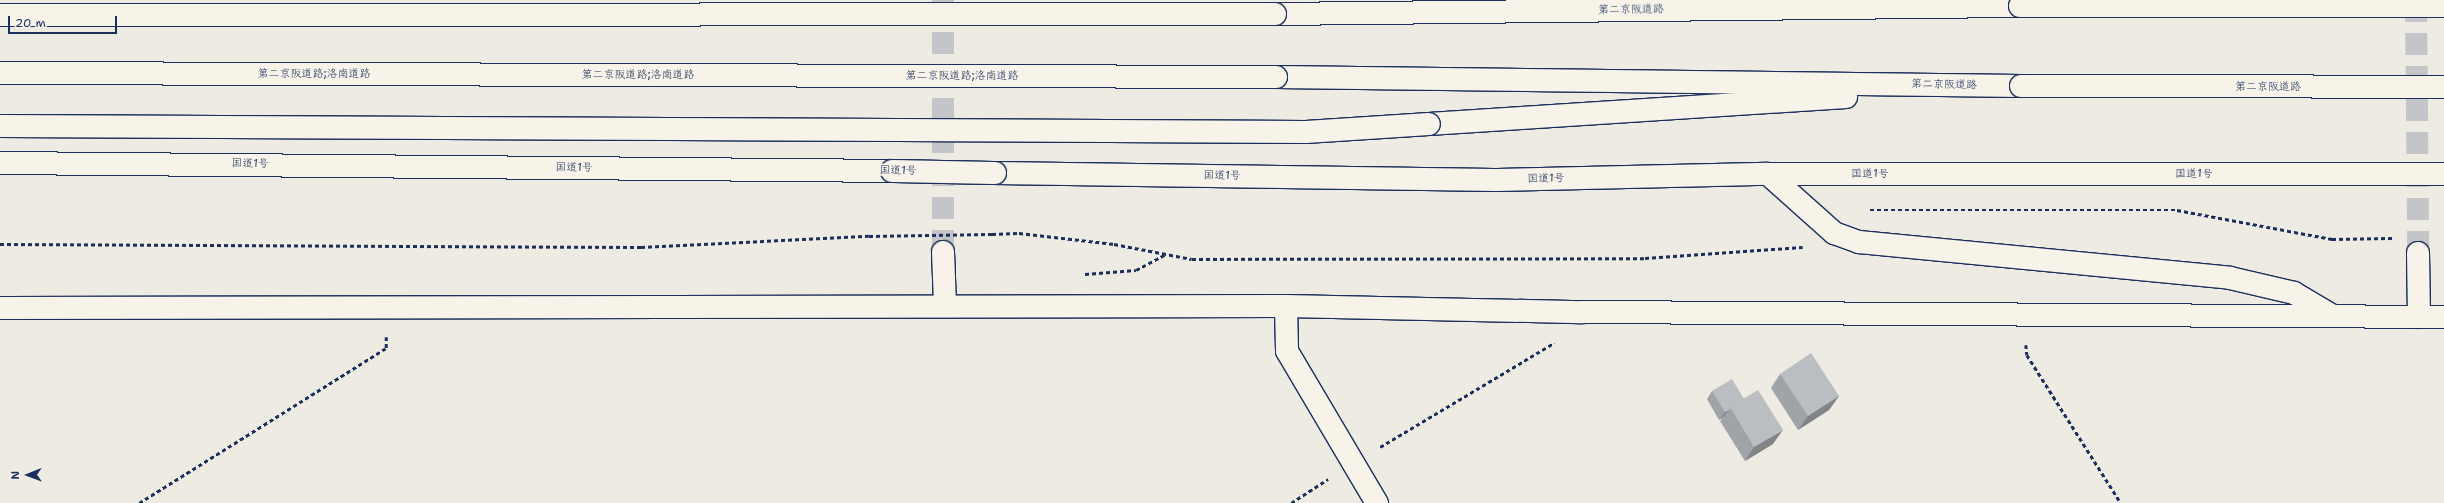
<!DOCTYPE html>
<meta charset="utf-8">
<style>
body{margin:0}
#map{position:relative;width:2444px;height:503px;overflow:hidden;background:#eeebe2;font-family:"Shantell Sans","Klee One",sans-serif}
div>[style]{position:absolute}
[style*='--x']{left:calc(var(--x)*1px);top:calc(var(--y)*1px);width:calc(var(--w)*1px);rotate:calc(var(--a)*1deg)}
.minor-tunnel>*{height:22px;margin-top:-11px;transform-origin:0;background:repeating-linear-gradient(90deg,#c4c5c8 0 22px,transparent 0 33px)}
.path>*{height:2.5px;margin-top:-1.25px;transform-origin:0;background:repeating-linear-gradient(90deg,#1b2f5e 0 4px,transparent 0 7px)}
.roads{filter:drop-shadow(1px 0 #1b2f5e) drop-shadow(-1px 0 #1b2f5e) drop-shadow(0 1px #1b2f5e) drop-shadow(0 -1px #1b2f5e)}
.minor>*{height:22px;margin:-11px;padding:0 11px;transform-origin:11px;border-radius:11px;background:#f7f3e8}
.highway>*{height:22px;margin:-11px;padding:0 11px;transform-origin:11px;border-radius:11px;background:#f7f3e8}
.path-bridge>*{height:2.5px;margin-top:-1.25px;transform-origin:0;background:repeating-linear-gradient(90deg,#1b2f5e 0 4px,transparent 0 7px)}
.bridges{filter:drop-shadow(1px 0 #1b2f5e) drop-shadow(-1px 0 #1b2f5e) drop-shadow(0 1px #1b2f5e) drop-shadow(0 -1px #1b2f5e)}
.highway-bridge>*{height:22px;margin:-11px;padding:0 11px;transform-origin:11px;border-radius:11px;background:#f7f3e8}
.wall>*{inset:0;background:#a0a3a7}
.shaded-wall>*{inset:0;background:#828488}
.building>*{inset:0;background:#babdc2}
span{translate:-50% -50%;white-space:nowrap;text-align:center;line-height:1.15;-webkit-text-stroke:3.5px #f7f3e8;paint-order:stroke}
.street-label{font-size:11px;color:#1b2f5e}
.north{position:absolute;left:8px;top:455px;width:40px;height:40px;-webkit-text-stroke:3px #f7f3e8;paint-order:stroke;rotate:269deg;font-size:11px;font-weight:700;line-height:16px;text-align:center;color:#1b2f5e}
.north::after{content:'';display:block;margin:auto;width:14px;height:18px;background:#1b2f5e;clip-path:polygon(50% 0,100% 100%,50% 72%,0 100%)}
.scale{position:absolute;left:8px;top:16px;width:109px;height:18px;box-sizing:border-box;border:2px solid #1b2f5e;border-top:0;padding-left:5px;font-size:12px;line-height:14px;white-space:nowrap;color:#1b2f5e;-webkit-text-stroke:3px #f7f3e8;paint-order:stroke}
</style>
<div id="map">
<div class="minor-tunnel">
<i style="--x:2416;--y:0;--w:253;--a:89.5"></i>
<i style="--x:943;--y:252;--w:252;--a:-90"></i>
</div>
<div class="path">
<i style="--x:1870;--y:210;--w:307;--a:0"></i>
<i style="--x:2177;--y:210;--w:158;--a:10.6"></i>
<i style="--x:2332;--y:239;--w:60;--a:-1"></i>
<i style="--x:992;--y:234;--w:27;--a:-2"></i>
<i style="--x:1019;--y:233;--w:96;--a:6.6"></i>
<i style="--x:1114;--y:244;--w:79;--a:10.9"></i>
<i style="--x:1192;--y:259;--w:453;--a:-0.1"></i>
<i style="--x:1645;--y:258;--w:158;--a:-4"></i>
<i style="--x:0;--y:244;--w:641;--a:0.27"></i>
<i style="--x:641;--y:247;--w:228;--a:-2.8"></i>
<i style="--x:1085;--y:274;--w:51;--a:-4.5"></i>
<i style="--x:1136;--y:270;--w:34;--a:-28"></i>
<i style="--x:2026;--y:345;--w:10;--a:84"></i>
<i style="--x:2027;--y:355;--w:175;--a:57.6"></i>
<i style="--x:1380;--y:447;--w:203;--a:-30.9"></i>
<i style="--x:139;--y:503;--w:292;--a:-32.1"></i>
<i style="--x:386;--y:348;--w:11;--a:-90"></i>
<i style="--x:1291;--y:503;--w:44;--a:-33"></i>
</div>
<div class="roads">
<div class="minor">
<i style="--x:943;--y:252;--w:53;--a:87.8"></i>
<i style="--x:2418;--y:253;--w:64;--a:89.1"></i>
<i style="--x:1286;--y:306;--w:45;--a:88.7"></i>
<i style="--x:1287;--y:351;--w:177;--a:59.4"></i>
<i style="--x:0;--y:308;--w:1286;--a:-0.09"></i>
<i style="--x:1286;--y:306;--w:296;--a:1.2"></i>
<i style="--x:1582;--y:312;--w:862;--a:0.33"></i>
</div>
<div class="highway">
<i style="--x:1275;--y:14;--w:745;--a:-0.62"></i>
<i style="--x:1276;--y:77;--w:745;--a:0.69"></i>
<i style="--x:1429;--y:124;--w:418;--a:-3.7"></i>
<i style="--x:0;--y:163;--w:892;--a:0.51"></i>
<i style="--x:995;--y:173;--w:502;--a:0.8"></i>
<i style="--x:1497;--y:180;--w:271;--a:-1.3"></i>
<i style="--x:1768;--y:174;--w:676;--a:0"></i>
<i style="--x:1768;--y:174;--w:89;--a:41.8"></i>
<i style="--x:1834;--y:233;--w:27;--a:20"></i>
<i style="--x:1859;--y:242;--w:373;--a:5.5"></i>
<i style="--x:2230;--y:278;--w:66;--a:13.2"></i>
<i style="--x:2294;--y:293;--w:43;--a:30.7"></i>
</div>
</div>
<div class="path-bridge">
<i style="--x:869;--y:236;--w:123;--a:-0.9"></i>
</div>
<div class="bridges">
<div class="highway-bridge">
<i style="--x:2020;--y:6;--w:424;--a:0"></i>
<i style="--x:0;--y:15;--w:1275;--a:-0.04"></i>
<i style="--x:0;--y:73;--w:1276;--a:0.18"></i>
<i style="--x:2021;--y:86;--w:423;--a:0.1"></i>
<i style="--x:0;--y:126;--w:1306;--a:0.26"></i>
<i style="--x:1306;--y:132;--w:123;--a:-3.7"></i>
<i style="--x:892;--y:171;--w:103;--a:1.1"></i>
</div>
</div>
<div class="wall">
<i style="clip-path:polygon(1780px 374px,1839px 396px,1829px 410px,1798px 430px,1771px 388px)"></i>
<i style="clip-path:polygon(1712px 391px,1744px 399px,1773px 444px,1745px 461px,1720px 421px,1723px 417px,1719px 420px,1707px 399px)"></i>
</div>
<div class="shaded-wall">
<i style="clip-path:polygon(1839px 396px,1829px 410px,1798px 430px,1808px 416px)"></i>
<i style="clip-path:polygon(1729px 410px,1723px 417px,1719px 420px,1725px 412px)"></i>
<i style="clip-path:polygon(1783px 430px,1773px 444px,1745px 461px,1754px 447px)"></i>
</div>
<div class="building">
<i style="clip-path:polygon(1811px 353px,1839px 396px,1808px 416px,1780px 374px)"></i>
<i style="clip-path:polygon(1732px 379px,1744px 399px,1730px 407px,1729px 410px,1725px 412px,1712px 391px)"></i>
<i style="clip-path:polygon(1758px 390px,1783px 430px,1754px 447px,1730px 407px)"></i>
</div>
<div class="street-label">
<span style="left:1631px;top:10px;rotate:-1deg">第二京阪道路</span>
<span style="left:314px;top:74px">第二京阪道路;洛南道路</span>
<span style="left:638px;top:75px">第二京阪道路;洛南道路</span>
<span style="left:962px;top:76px">第二京阪道路;洛南道路</span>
<span style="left:1944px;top:85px;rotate:1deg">第二京阪道路</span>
<span style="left:2268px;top:87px">第二京阪道路</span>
<span style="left:250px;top:164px;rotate:1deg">国道1号</span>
<span style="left:574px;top:168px;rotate:1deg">国道1号</span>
<span style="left:898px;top:171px;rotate:1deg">国道1号</span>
<span style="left:1870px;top:174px">国道1号</span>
<span style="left:2194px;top:174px">国道1号</span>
<span style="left:1222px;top:176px;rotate:1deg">国道1号</span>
<span style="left:1546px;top:179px;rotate:-1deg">国道1号</span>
</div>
<div class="north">N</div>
<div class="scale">20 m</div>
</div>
